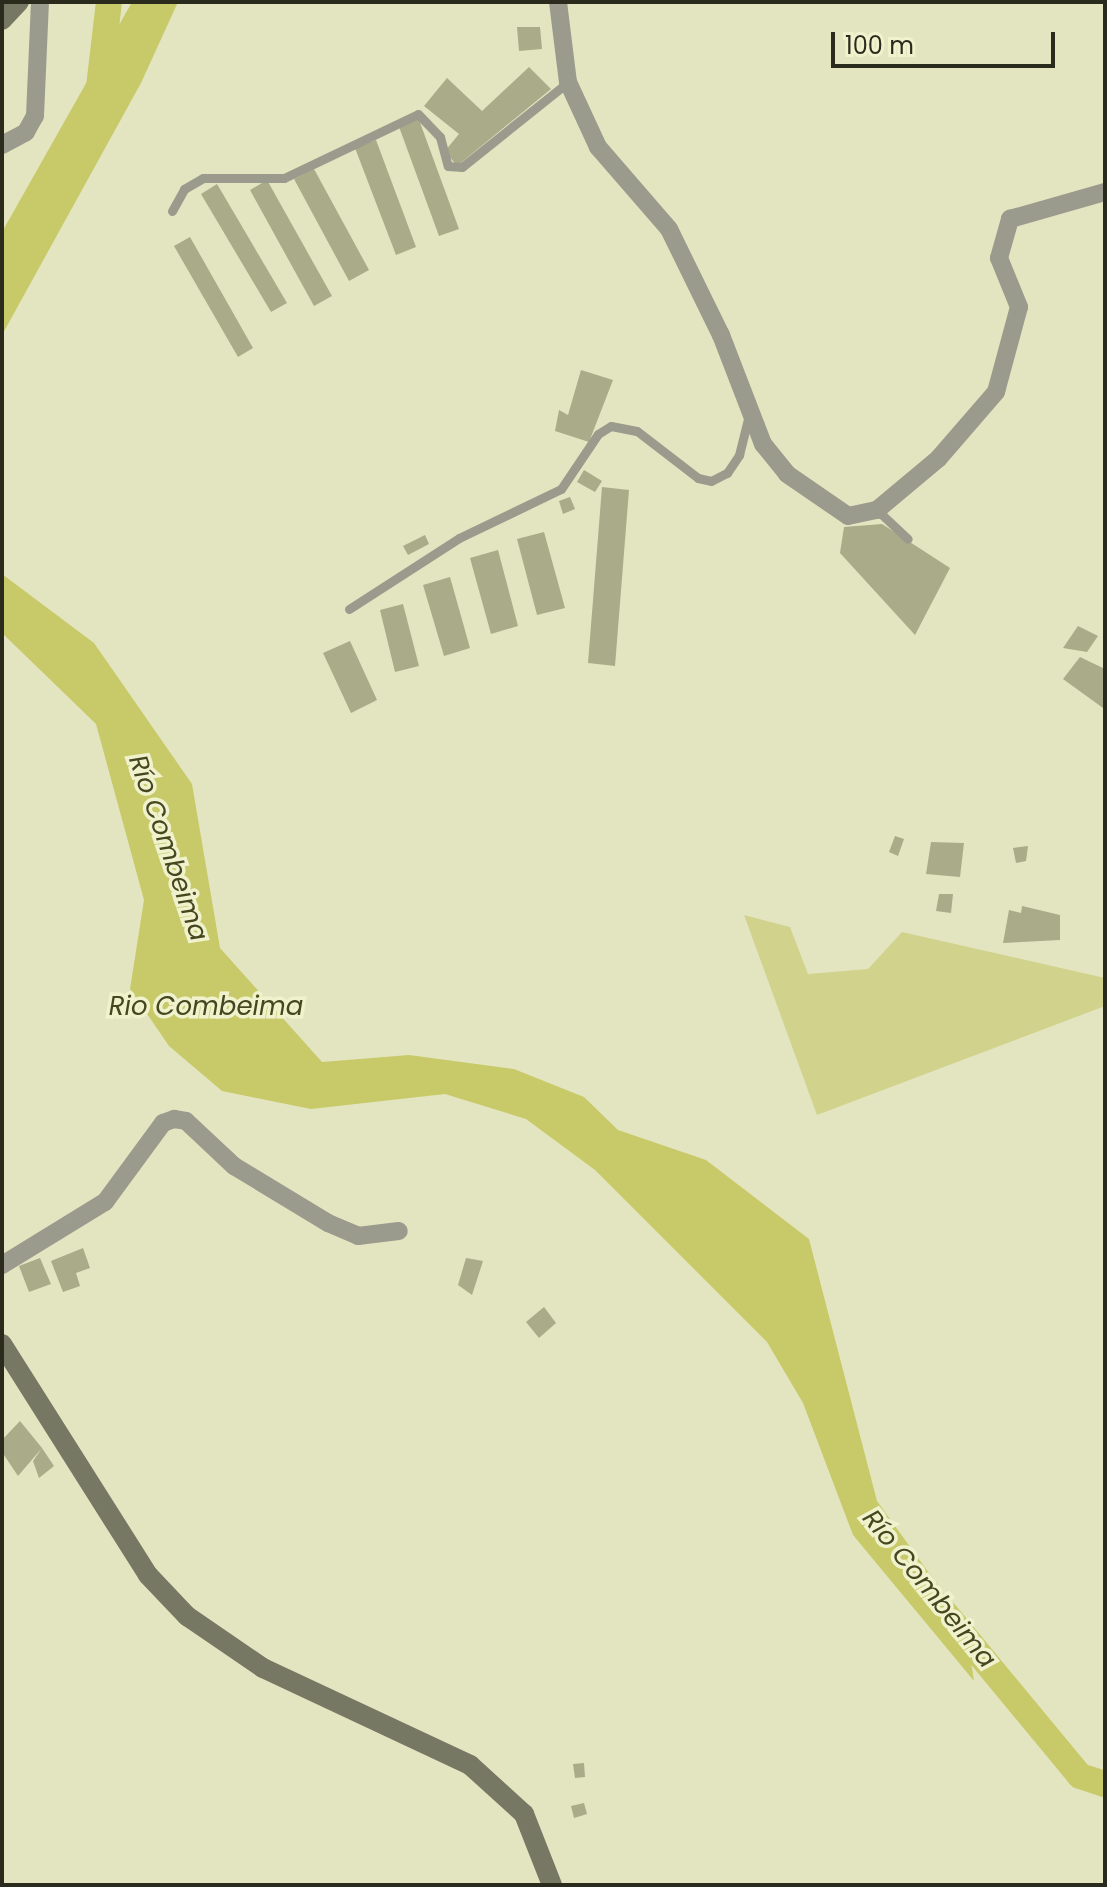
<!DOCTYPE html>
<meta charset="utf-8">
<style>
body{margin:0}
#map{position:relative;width:1107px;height:1887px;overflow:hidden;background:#e3e5c1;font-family:Poppins,sans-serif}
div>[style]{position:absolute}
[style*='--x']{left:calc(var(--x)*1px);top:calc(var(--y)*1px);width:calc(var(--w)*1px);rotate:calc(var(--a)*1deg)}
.green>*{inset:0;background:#d1d38d}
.water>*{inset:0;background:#c8ca69}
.river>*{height:26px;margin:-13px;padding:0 13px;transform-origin:13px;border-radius:13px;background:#c8ca69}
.building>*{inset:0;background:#a9ab89}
.lane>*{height:9px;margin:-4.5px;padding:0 4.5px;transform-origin:4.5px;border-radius:4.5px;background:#9a9b8c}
.street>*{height:18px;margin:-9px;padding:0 9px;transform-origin:9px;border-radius:9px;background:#9a9b8c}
.secondary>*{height:20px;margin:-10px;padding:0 10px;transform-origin:10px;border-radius:10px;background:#777863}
span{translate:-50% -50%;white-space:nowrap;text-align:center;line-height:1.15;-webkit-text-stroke:7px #f0f2ce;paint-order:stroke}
.water-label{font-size:26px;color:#46471e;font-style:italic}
.frame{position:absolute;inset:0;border:4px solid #2a2b1d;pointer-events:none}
.scale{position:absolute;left:831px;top:32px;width:224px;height:36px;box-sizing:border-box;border:4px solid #2a2b1d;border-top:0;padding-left:10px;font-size:24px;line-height:28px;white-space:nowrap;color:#2a2b1d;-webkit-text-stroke:6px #f0f2ce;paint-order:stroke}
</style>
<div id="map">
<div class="green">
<i style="clip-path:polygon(744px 915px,790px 927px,808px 974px,868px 969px,902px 932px,1105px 978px,1105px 1006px,817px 1115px)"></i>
</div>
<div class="water">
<i style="clip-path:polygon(132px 2px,178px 2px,141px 83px,2px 335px,2px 232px)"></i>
<i style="clip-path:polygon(2px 574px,94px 643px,192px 784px,220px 948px,322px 1062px,409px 1055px,514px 1069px,584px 1097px,618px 1130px,706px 1160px,809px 1239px,877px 1501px,965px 1623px,974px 1681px,853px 1535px,803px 1403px,767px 1342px,595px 1170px,526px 1119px,445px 1094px,311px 1109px,222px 1091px,169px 1046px,130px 989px,144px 900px,96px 724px,2px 633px)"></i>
</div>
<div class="river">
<i style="--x:99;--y:87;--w:86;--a:-83.3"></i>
<i style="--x:946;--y:1614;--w:210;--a:50.4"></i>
<i style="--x:1080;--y:1776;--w:26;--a:18"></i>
</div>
<div class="building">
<i style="clip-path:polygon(517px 27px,540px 27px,542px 49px,519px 51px)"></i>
<i style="clip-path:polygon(529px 67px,551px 89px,457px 166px,445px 151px,459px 134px,424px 106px,447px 78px,482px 111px)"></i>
<i style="clip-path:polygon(418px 117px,459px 229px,439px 236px,398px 124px)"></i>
<i style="clip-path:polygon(376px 140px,416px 247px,396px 255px,355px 148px)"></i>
<i style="clip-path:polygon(314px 169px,369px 270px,349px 281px,294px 179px)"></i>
<i style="clip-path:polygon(267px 180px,332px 296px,314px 306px,250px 190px)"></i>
<i style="clip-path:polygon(217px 184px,287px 303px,271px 312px,201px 194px)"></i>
<i style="clip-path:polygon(190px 237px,253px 348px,238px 357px,174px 246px)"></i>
<i style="clip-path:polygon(581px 370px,613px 380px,589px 442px,555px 431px,559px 410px,568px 415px)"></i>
<i style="clip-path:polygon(584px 470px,602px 481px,595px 492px,577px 482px)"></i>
<i style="clip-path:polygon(602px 487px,629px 490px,615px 666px,588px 663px)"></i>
<i style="clip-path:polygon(570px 497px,575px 509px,563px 514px,559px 501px)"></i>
<i style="clip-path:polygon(882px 524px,950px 568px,915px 635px,840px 553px,844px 527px)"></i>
<i style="clip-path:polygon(544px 532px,565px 608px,537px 615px,517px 539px)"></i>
<i style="clip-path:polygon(425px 535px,429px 544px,408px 555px,403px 546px)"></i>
<i style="clip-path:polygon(498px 550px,518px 626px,491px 634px,470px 558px)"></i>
<i style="clip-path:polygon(450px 577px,470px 648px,444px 656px,423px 585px)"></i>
<i style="clip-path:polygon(403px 604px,419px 666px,395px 672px,380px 610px)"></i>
<i style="clip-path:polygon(1078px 626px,1098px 636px,1087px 652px,1063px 648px)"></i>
<i style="clip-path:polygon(350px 641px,377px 700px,351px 713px,323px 653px)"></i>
<i style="clip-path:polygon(1080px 657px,1105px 669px,1103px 708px,1063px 679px)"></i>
<i style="clip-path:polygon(895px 836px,904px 839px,898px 856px,889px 852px)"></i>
<i style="clip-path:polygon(931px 842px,964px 843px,960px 877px,926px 874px)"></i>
<i style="clip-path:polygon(1028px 846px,1026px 861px,1016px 863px,1013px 848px)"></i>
<i style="clip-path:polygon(939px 894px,953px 894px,951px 913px,936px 911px)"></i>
<i style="clip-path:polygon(1022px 906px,1060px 915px,1060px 940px,1003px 943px,1009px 910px,1021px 913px)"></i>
<i style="clip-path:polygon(83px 1248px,90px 1268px,76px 1273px,80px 1286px,63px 1292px,51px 1261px)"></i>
<i style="clip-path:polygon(40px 1258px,51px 1284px,29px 1292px,19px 1266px)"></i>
<i style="clip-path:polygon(466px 1258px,483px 1261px,472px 1295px,458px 1285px)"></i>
<i style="clip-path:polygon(544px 1307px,556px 1323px,539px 1338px,526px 1322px)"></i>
<i style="clip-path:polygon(20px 1421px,42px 1448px,54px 1466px,39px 1478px,33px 1461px,42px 1448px,18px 1476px,2px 1452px,2px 1440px)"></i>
<i style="clip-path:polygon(584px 1763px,585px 1777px,575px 1778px,573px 1764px)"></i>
<i style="clip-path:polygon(584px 1803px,587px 1814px,574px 1818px,571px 1806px)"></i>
</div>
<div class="lane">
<i style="--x:172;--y:211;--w:25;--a:-61"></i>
<i style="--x:184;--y:189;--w:22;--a:-30"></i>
<i style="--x:203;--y:178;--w:81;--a:0"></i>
<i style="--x:284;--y:178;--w:148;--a:-25.5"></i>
<i style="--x:418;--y:114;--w:32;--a:46"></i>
<i style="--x:440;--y:137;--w:30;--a:75"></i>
<i style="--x:448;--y:166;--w:14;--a:4"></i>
<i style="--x:462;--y:167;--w:136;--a:-38.7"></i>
<i style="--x:877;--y:510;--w:42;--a:43.1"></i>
<i style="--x:349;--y:609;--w:131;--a:-32.8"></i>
<i style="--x:459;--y:538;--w:113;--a:-25.7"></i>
<i style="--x:561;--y:489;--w:66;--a:-56.1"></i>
<i style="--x:598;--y:434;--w:15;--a:-32"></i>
<i style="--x:611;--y:426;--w:26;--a:11"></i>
<i style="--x:637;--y:431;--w:77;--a:37.6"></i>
<i style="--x:698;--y:478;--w:13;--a:13"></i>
<i style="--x:711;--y:481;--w:18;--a:-27"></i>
<i style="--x:727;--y:473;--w:22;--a:-56"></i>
<i style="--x:739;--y:455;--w:38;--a:-76"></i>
</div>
<div class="street">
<i style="--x:558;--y:2;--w:81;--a:82.9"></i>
<i style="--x:568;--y:82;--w:72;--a:65.2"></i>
<i style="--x:598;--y:147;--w:108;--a:49.1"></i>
<i style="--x:669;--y:229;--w:118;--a:63.9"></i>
<i style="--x:721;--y:335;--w:117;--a:68.9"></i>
<i style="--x:763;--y:444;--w:38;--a:51"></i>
<i style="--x:787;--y:474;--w:74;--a:34.5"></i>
<i style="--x:848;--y:516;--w:30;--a:-12"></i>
<i style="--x:877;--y:510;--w:80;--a:-39.9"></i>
<i style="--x:938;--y:459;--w:89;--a:-49.1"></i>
<i style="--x:996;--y:392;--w:88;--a:-74.9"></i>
<i style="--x:1019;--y:307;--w:53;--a:-112.2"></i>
<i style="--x:999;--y:258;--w:41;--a:-74.2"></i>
<i style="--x:1010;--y:219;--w:99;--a:-15.9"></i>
<i style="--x:2;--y:145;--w:27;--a:-28"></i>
<i style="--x:26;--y:132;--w:18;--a:-61"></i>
<i style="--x:35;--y:116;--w:114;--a:-87.5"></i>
<i style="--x:2;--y:1265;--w:121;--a:-31.5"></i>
<i style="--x:105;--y:1202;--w:98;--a:-53.7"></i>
<i style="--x:163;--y:1123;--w:12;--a:-20"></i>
<i style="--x:174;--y:1119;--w:12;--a:9"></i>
<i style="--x:186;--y:1121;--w:66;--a:43.2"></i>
<i style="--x:234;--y:1166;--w:110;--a:31.2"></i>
<i style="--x:328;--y:1223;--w:33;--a:23"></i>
<i style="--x:358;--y:1236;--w:41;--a:-7"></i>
</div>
<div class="secondary">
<i style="--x:2;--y:20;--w:25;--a:-47"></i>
<i style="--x:2;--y:1344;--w:273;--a:57.7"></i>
<i style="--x:148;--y:1575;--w:57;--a:46.4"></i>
<i style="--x:187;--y:1616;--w:92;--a:34.4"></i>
<i style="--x:263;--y:1668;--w:229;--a:25.1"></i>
<i style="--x:470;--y:1765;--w:73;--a:42.2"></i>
<i style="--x:524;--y:1814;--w:76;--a:68.5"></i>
</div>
<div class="water-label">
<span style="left:168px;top:848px;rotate:71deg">Río Combeima</span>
<span style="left:206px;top:1007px">Rio Combeima</span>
<span style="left:929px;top:1589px;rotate:51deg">Río Combeima</span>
</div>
<div class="frame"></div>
<div class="scale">100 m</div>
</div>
